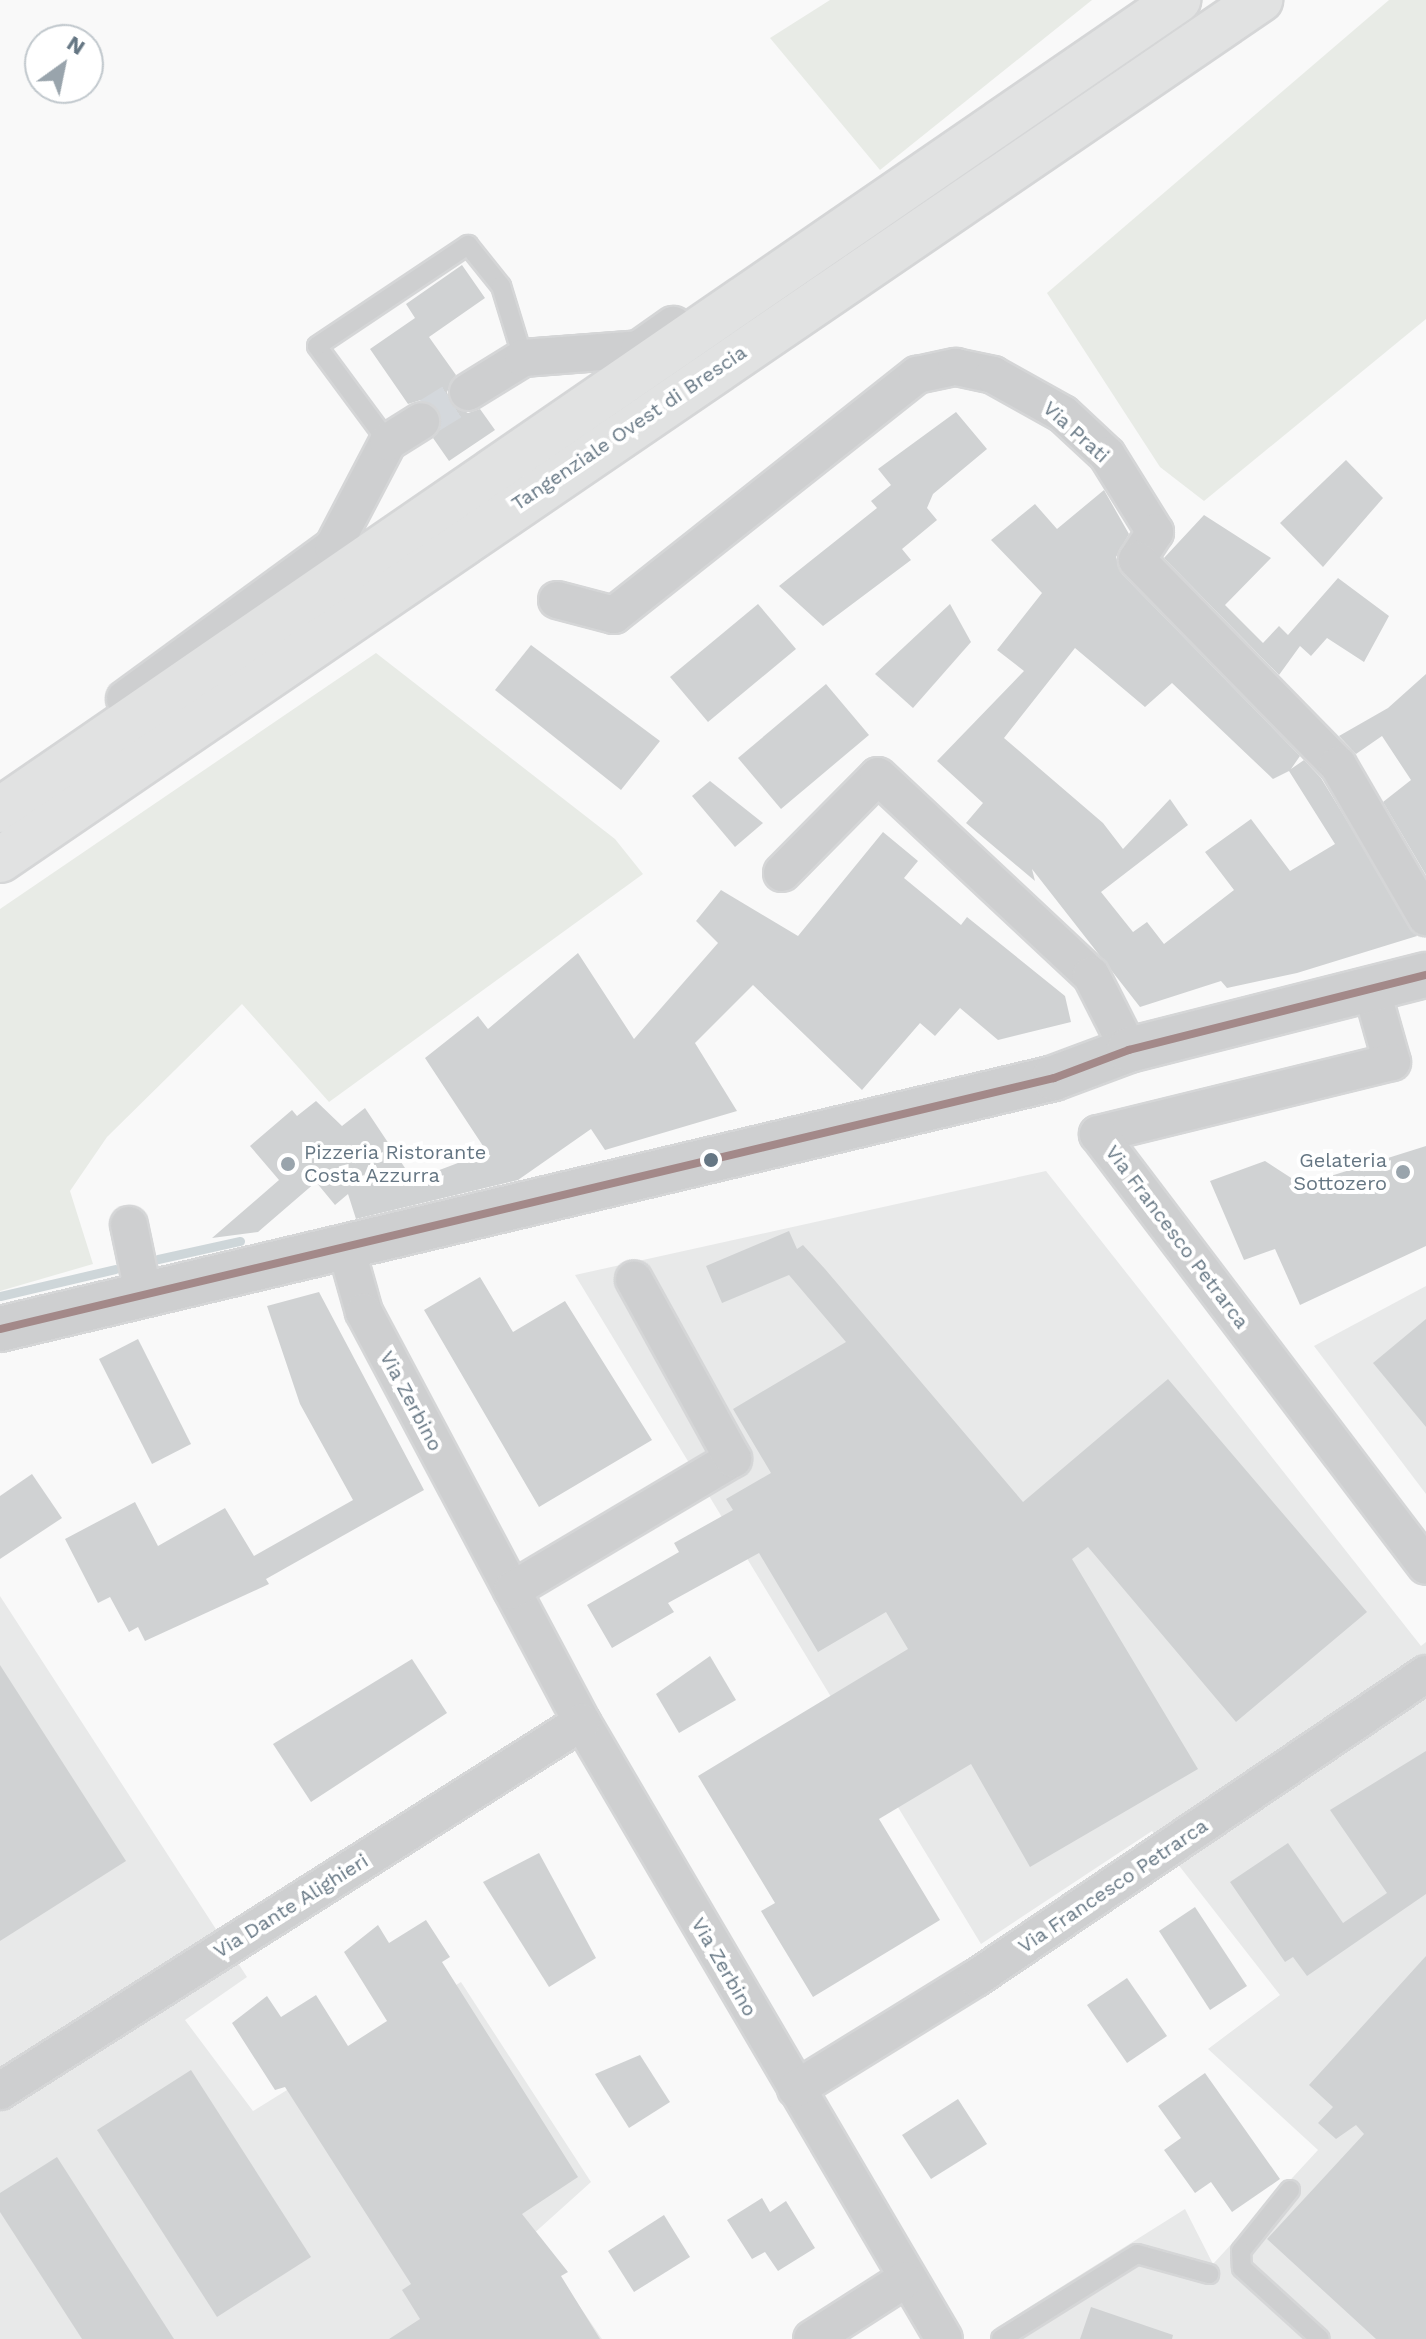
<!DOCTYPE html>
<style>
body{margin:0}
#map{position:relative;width:1426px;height:2339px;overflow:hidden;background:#f9f9f9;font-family:"Work Sans",sans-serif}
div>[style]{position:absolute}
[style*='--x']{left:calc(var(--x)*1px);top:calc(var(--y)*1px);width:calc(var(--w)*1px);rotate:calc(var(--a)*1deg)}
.built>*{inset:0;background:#e8e9e9}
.green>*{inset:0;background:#e8ebe6}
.stream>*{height:9px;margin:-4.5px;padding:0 4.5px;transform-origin:4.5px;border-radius:4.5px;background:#ced6d9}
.building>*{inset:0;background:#d0d2d3}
.minor-tunnel>*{height:36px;margin-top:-18px;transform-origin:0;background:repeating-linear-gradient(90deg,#d4d8dc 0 36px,transparent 0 54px)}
.roads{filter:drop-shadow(2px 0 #d5d6d7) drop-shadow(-2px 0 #d5d6d7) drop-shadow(0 2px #d5d6d7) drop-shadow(0 -2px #d5d6d7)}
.service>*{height:18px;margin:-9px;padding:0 9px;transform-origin:9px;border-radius:9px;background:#cecfd0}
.minor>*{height:36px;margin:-18px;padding:0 18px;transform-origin:18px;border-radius:18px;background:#cecfd0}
.tertiary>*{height:44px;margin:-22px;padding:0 22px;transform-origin:22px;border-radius:22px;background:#cecfd0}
.primary>*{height:44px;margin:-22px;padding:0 22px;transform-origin:22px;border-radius:22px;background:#e1e2e2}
.bus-1>*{height:8px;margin:-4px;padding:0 4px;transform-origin:4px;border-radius:4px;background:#a38989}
.dots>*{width:22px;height:22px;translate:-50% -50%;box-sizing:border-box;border:4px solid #fff;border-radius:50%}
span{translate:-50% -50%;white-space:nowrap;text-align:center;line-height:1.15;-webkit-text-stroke:8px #fff;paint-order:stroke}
.street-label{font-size:20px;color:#657683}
.poi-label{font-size:20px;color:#657683}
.left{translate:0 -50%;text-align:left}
.right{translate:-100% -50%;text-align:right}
.north{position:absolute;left:24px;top:24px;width:80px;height:80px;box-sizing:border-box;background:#fff;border:2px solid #c1c8cd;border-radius:50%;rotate:33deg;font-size:22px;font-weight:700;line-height:32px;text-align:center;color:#657683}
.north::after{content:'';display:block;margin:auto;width:28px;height:36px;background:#99a4ac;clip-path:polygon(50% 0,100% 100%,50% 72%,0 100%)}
</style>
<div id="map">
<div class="built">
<i style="clip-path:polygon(1046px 1171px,1421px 1646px,1426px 1642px,1426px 2339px,1004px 2339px,996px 2328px,1185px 2209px,1213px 2264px,1318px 2150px,1208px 2049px,1280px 1995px,1152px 1831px,981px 1944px,575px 1275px)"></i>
<i style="clip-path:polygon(1426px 1286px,1426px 1494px,1314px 1346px)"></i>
<i style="clip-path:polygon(0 1596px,247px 1977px,185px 2020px,253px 2111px,461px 1982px,591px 2182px,531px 2236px,602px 2339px,0 2339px)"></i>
</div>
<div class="green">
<i style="clip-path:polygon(830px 0,1092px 0,880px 170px,770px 38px)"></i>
<i style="clip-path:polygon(1389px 0,1426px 0,1426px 319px,1204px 501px,1160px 467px,1047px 293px)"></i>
<i style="clip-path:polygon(376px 653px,615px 839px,643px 874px,329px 1102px,242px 1004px,107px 1137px,70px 1191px,93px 1264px,0 1291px,0 909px)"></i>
</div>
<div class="stream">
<i style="--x:158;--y:1259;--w:84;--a:-12.4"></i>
<i style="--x:0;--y:1296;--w:118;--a:-13.2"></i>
</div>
<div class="building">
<i style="clip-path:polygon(462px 265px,485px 298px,429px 337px,456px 375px,447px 392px,451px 404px,468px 413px,480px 409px,495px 430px,449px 461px,433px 438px,442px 421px,438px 409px,421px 400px,408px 404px,370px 349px,415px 318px,406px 304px)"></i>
<i style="clip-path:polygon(956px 412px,987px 449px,933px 494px,927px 508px,937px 520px,902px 549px,911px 560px,823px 626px,779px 586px,877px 508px,871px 501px,891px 485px,878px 469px)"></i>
<i style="clip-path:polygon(1346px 460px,1383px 498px,1323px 567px,1280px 523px)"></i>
<i style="clip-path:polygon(evenodd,1104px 490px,1129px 534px,1116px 557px,1122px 574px,1300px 756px,1291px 769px,1304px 760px,1321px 778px,1417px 936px,1297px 973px,1227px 988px,1221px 981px,1140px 1007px,1032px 869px,1035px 881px,966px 823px,983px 803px,937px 761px,1024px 671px,997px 650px,1042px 593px,991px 540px,1035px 504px,1057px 529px,1104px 490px,1075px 648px,1145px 707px,1172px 683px,1273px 779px,1289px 771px,1335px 844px,1290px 871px,1251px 819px,1205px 852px,1234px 890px,1164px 944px,1147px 922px,1133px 932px,1101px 892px,1188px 825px,1170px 799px,1123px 849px,1103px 823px,1004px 738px,1075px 648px)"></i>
<i style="clip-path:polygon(1204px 515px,1271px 558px,1225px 605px,1263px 643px,1279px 626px,1288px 635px,1338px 578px,1389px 616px,1364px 662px,1327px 638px,1311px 656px,1300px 646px,1279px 675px,1164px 558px)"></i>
<i style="clip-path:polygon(758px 604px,796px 649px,708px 722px,670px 677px)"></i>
<i style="clip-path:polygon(950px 604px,971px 642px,913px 708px,875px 674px)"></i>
<i style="clip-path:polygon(531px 645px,660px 741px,621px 790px,495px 690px)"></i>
<i style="clip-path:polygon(1426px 674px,1426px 875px,1383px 802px,1411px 780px,1382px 736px,1356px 754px,1339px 736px,1388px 708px)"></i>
<i style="clip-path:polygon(826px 684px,869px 735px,781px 809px,738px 758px)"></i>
<i style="clip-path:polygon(710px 781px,763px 823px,735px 847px,692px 796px)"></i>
<i style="clip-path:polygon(883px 832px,918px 861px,904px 878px,961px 925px,967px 917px,1065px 996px,1071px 1022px,998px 1040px,960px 1008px,935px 1036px,920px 1023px,862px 1090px,753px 985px,695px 1043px,737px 1111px,605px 1150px,591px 1129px,518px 1180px,356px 1219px,348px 1194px,335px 1205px,316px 1182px,258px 1232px,212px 1238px,279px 1180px,250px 1146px,292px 1110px,297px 1116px,316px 1101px,342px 1126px,365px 1108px,413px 1180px,487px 1152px,425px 1058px,478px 1016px,488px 1029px,578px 953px,634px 1039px,718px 943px,696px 921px,721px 890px,798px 936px)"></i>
<i style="clip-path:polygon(1426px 1146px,1426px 1246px,1300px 1305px,1275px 1249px,1244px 1260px,1210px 1181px,1265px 1161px,1302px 1185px)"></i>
<i style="clip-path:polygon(789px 1231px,797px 1249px,803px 1245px,825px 1269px,1023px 1502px,1168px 1379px,1367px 1612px,1236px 1722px,1088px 1547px,1072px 1559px,1198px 1769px,1030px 1867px,971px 1764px,879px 1819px,940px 1920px,813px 1997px,761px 1911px,775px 1903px,698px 1776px,908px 1649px,886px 1612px,818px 1652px,759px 1553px,668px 1603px,674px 1612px,612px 1648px,587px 1605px,679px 1552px,674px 1543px,733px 1510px,726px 1499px,771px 1473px,733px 1409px,846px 1342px,789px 1275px,722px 1303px,706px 1266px)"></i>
<i style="clip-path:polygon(480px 1277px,513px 1332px,565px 1301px,652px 1440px,539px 1507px,424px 1310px)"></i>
<i style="clip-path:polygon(319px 1292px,424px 1490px,266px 1579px,269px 1584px,145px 1641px,138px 1627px,129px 1632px,110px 1597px,98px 1603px,65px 1539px,135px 1502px,158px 1546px,225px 1508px,254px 1556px,353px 1500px,300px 1404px,267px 1306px)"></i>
<i style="clip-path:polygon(1426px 1319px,1426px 1427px,1373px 1363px)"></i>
<i style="clip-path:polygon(138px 1339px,191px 1444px,152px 1464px,99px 1359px)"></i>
<i style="clip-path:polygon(32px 1474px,62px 1518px,0 1559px,0 1496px)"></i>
<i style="clip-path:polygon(710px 1656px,736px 1700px,679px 1733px,656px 1694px)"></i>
<i style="clip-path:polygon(412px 1659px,447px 1713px,311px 1802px,273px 1744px)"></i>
<i style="clip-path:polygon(0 1665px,126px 1861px,0 1941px)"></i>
<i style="clip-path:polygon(1426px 1751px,1426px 1894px,1307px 1976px,1293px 1957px,1285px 1962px,1230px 1882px,1288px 1843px,1343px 1923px,1387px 1893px,1330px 1810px)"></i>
<i style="clip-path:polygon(539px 1853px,596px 1958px,549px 1987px,483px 1882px)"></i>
<i style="clip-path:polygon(1195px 1907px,1247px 1986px,1210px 2010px,1159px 1931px)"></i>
<i style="clip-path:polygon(426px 1920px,450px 1957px,442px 1962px,578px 2177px,522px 2214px,568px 2272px,561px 2276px,600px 2339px,389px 2339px,420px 2319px,402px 2290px,411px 2284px,285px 2087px,275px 2090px,232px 2023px,267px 1996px,281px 2017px,316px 1995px,348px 2046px,387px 2021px,344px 1952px,378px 1925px,389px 1943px)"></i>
<i style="clip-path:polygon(1426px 1956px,1426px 2339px,1376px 2339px,1267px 2239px,1364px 2134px,1356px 2125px,1336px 2139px,1318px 2123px,1333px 2107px,1309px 2085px)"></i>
<i style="clip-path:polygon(1127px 1978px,1167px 2036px,1127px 2063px,1087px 2005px)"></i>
<i style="clip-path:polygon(640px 2055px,670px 2102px,629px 2128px,595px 2074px)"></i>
<i style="clip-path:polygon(191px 2070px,311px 2257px,217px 2317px,97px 2130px)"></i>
<i style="clip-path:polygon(1205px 2073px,1280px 2179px,1232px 2212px,1211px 2182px,1195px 2193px,1164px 2150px,1181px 2138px,1158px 2106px)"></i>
<i style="clip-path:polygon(958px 2099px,987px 2144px,931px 2179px,902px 2135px)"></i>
<i style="clip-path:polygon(57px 2157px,174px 2339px,82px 2339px,0 2212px,0 2193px)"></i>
<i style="clip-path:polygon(762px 2198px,770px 2212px,786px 2201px,815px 2248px,778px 2271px,765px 2252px,752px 2259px,727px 2220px)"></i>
<i style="clip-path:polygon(664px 2215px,690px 2257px,634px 2292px,608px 2251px)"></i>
<i style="clip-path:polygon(1091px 2307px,1173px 2335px,1172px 2339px,1080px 2339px)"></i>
</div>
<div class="minor-tunnel">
<i style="--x:421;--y:421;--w:55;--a:-31.7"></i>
</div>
<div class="roads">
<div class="service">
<i style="--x:388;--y:442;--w:119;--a:-126.5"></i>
<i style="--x:317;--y:346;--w:182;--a:-33.8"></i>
<i style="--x:468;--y:245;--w:53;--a:51.2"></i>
<i style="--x:501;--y:286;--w:75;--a:73"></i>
<i style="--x:1290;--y:2190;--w:78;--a:128.8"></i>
<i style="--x:1241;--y:2251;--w:17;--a:87"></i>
<i style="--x:1242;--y:2268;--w:105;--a:42.3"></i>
<i style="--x:1001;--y:2339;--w:160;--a:-32"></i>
<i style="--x:1137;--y:2254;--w:75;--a:15.5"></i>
</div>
<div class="minor">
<i style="--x:468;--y:392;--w:65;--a:-31.7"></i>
<i style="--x:523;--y:358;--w:116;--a:-4.4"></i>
<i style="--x:639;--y:349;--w:42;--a:-35.2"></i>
<i style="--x:557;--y:600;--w:59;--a:14.7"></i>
<i style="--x:614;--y:615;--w:387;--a:-38.4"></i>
<i style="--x:917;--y:375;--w:40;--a:-12"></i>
<i style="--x:956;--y:367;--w:38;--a:12"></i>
<i style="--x:993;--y:375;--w:80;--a:29.1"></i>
<i style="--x:1063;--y:414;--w:60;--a:43"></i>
<i style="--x:1107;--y:455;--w:91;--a:58.1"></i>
<i style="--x:1155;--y:532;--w:33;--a:123"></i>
<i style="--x:1137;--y:560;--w:287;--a:45.6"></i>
<i style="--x:1338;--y:765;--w:176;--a:59.9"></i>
<i style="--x:125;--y:699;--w:258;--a:-36.2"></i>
<i style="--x:333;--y:547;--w:119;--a:-62.4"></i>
<i style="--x:388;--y:442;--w:39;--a:-32"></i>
<i style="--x:782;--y:873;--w:136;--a:-45.3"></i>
<i style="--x:878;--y:776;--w:291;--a:43.1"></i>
<i style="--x:1091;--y:975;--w:84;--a:63.1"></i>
<i style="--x:1371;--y:988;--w:77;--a:74.2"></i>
<i style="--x:1392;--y:1062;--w:303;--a:166.2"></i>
<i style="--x:1098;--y:1134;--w:542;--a:52.79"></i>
<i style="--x:129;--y:1225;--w:73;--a:78.1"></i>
<i style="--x:346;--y:1248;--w:66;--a:74.3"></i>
<i style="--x:364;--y:1312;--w:464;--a:62"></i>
<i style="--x:582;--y:1722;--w:715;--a:59.6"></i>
<i style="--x:512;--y:1590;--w:257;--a:-30.7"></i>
<i style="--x:733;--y:1459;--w:205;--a:-118.9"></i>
<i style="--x:796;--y:2089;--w:211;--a:-31.7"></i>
<i style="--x:976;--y:1978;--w:543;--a:-34.04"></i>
<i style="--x:0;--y:2091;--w:689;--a:-32.38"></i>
<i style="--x:812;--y:2339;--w:109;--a:-32.7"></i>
</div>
<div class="tertiary">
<i style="--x:0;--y:1329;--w:1083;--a:-13.39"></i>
<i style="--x:1054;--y:1078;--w:80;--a:-20.5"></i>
<i style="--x:1129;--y:1050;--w:306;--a:-14.2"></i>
</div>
<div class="primary">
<i style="--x:0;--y:810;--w:1430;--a:-34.51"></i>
<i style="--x:0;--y:860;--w:1526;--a:-34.32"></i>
</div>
</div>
<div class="bus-1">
<i style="--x:0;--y:1329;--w:1083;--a:-13.39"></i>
<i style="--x:1054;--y:1078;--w:80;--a:-20.5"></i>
<i style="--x:1129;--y:1050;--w:306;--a:-14.2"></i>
</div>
<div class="dots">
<i style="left:711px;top:1160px;background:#657683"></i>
<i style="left:288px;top:1164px;background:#99a4ac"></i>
<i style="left:1403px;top:1172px;background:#99a4ac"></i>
</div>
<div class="street-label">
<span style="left:629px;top:428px;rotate:-34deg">Tangenziale Ovest di Brescia</span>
<span style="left:1076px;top:432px;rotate:42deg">Via Prati</span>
<span style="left:1177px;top:1237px;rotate:53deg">Via Francesco Petrarca</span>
<span style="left:411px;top:1401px;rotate:62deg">Via Zerbino</span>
<span style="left:1113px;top:1886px;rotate:-34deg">Via Francesco Petrarca</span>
<span style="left:291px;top:1906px;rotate:-32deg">Via Dante Alighieri</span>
<span style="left:724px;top:1967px;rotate:60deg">Via Zerbino</span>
</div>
<div class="poi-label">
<span class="left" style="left:304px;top:1164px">Pizzeria Ristorante<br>Costa Azzurra</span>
<span class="right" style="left:1387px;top:1172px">Gelateria<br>Sottozero</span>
</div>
<div class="north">N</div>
</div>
